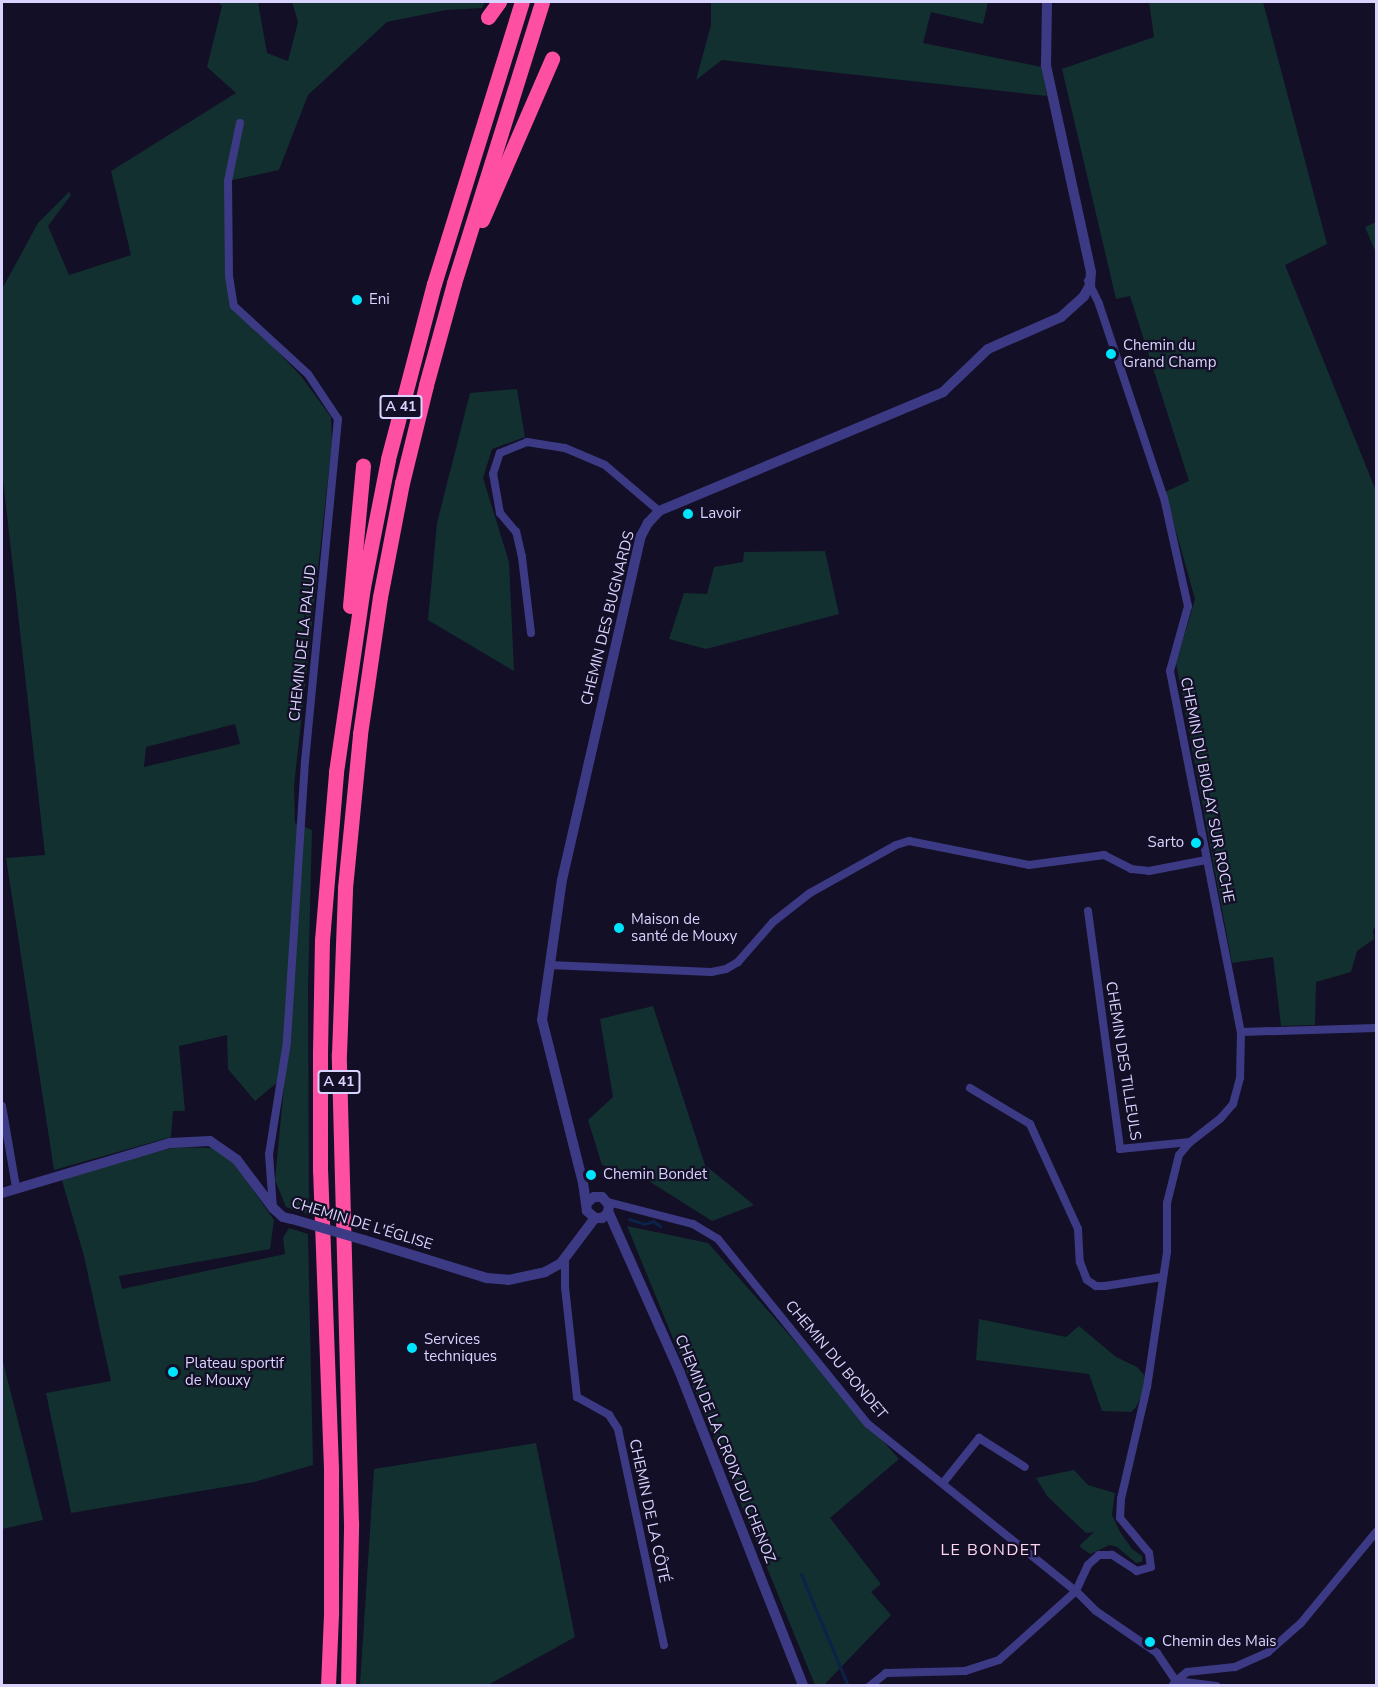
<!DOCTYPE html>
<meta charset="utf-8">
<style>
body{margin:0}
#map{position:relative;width:1378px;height:1687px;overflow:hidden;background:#130f26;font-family:"Nunito Sans",sans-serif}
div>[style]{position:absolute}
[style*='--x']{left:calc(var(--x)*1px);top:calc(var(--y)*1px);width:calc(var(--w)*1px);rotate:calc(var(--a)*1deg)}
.green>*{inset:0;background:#12302f}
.stream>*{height:3px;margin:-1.5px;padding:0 1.5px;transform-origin:1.5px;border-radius:1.5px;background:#0c2248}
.minor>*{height:8px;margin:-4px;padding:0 4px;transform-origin:4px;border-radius:4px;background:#3d3a85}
.tertiary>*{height:10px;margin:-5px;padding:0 5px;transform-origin:5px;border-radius:5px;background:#3d3a85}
.motorway>*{height:15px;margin:-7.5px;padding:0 7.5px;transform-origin:7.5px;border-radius:7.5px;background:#ff4fa3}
.tertiary-bridge>*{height:10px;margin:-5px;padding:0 5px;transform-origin:5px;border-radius:5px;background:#3d3a85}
.dots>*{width:16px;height:16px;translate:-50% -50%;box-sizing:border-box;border:3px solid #130f26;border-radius:50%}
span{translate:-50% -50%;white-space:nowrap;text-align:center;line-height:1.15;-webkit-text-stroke:4.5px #130f26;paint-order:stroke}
.shield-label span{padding:2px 4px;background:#130f26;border:2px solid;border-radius:4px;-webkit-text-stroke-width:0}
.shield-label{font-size:14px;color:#d9d4ff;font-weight:700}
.poi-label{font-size:15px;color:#d9d4ff}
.left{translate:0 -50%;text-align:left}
.right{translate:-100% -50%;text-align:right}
.street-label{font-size:15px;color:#d9d4ff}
.neighbourhood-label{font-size:16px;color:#ffd6f0;letter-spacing:1.5px}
.frame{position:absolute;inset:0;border:3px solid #d9d4ff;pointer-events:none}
</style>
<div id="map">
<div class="green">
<i style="clip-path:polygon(evenodd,218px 2px,258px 2px,267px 53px,288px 61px,298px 22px,292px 2px,485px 2px,482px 8px,446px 10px,387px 22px,308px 95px,279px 170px,228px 181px,234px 306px,301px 376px,331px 417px,332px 442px,294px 786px,295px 823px,312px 830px,308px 986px,309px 1215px,286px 1207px,275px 1180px,285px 1076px,255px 1101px,228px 1069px,227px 1035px,179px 1046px,185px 1111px,173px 1111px,171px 1137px,54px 1170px,6px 858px,45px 855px,2px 470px,2px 289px,38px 223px,69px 192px,71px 195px,48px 226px,69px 275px,131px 255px,111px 171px,236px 93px,207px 67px,222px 6px,218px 2px,235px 724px,240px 744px,144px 767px,146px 747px,235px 724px)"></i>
<i style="clip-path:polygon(711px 2px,988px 2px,983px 24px,931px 12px,923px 43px,1042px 67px,1047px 96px,722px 60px,696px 80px,711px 25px)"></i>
<i style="clip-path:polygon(1149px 2px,1263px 2px,1327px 244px,1285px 265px,1376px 491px,1376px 926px,1373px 930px,1374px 939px,1357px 951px,1351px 972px,1316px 982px,1315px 1025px,1281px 1026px,1273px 957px,1232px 963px,1176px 663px,1195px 599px,1165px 492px,1189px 481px,1130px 296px,1116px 299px,1062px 69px,1154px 37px)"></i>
<i style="clip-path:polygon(1376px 222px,1376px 253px,1365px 227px)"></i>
<i style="clip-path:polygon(517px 389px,525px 437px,492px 449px,483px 478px,509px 562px,514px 671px,428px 620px,437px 523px,470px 393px)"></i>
<i style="clip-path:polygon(825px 551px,839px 614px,706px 649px,669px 639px,684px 593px,707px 594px,714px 567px,743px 562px,744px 552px)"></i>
<i style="clip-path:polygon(653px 1006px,705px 1165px,754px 1205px,712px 1221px,639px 1175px,602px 1165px,588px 1120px,613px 1097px,600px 1019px)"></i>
<i style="clip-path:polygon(176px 1147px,212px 1148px,232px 1160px,274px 1220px,270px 1249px,119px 1276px,122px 1289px,285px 1254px,283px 1238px,289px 1228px,308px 1234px,313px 1465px,254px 1482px,71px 1513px,46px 1393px,111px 1381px,84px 1256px,61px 1177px)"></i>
<i style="clip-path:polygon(627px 1226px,708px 1243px,899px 1459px,830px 1518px,881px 1584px,871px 1592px,891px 1615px,824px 1685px,815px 1685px)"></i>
<i style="clip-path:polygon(979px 1319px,1066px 1337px,1079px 1326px,1116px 1357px,1137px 1367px,1145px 1376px,1142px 1395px,1136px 1407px,1131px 1412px,1102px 1411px,1089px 1374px,976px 1360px)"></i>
<i style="clip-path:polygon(2px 1358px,43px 1520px,2px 1529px)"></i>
<i style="clip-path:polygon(536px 1443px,575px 1637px,488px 1685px,360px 1685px,374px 1469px)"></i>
<i style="clip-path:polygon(1074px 1470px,1088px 1485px,1115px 1493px,1112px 1515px,1120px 1532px,1132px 1549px,1142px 1556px,1142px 1562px,1136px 1563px,1117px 1547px,1110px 1545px,1090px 1554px,1079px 1546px,1094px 1532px,1086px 1533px,1047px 1496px,1036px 1478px)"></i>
</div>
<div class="stream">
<i style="--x:629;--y:1219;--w:16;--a:18"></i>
<i style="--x:644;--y:1224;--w:9;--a:-18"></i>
<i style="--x:653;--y:1221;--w:9;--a:36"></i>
<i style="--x:801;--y:1574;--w:121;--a:67.2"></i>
</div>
<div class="minor">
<i style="--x:240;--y:123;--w:59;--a:101.7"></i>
<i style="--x:228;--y:181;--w:95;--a:89.4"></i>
<i style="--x:229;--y:276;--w:30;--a:81"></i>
<i style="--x:234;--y:306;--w:100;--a:42.6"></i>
<i style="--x:308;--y:374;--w:54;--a:56.3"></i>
<i style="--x:338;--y:419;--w:344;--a:95.5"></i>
<i style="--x:305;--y:761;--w:282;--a:93.7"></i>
<i style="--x:287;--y:1042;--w:113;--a:99.1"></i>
<i style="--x:269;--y:1154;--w:54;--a:85.8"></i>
<i style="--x:1088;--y:281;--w:25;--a:64"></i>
<i style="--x:1099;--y:304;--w:205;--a:71.5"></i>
<i style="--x:1164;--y:498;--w:111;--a:77.5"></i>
<i style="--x:1188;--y:606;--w:67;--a:105.5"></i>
<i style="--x:1170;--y:671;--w:368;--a:78.9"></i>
<i style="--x:1241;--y:1032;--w:46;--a:91.2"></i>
<i style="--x:1240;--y:1078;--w:27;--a:105"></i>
<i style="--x:1233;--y:1104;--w:18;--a:131"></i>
<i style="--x:1221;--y:1118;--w:39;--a:142"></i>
<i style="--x:1190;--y:1142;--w:17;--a:130"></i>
<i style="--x:1179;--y:1155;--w:49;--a:104"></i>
<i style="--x:1167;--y:1203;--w:49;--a:90"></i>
<i style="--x:1167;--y:1252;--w:136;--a:98.4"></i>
<i style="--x:1147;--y:1387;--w:115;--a:103.1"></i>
<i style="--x:1121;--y:1499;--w:19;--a:93"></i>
<i style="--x:1120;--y:1518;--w:45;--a:50.4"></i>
<i style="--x:1149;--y:1553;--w:14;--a:82"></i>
<i style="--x:1151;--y:1567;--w:15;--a:164"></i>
<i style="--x:1137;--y:1571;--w:30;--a:-147"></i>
<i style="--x:1112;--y:1555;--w:13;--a:180"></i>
<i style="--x:1099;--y:1555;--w:15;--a:138"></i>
<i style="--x:1088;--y:1565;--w:29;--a:115"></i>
<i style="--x:1076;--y:1591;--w:28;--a:45"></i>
<i style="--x:1096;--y:1611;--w:74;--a:34.5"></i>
<i style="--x:1157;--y:1653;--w:34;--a:56"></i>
<i style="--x:1176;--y:1681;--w:14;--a:-39"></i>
<i style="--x:1187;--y:1672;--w:48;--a:-5.9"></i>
<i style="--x:1235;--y:1667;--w:36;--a:-24"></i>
<i style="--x:1268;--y:1652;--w:44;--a:-41.3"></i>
<i style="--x:1301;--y:1623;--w:118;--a:-50.5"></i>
<i style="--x:531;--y:633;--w:77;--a:-96.8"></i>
<i style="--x:522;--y:557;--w:26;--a:-103"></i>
<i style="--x:516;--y:532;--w:25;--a:-130"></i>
<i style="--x:500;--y:513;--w:40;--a:-100"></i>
<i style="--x:493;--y:474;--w:22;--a:-72"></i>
<i style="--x:500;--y:453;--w:29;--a:-22"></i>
<i style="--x:527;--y:442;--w:38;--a:9"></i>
<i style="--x:565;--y:448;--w:43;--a:23"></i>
<i style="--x:605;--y:465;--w:71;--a:40.4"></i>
<i style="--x:1088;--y:911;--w:240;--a:82.3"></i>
<i style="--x:1120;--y:1149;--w:70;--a:-5.7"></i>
<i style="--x:549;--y:965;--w:162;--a:2.5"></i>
<i style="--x:711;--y:972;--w:15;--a:-11"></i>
<i style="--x:726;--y:969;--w:14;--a:-30"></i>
<i style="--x:738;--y:962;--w:53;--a:-48.8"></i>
<i style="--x:773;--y:922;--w:47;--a:-38.1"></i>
<i style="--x:810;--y:893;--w:98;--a:-29.2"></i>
<i style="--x:896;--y:845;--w:14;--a:-17"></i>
<i style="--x:909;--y:841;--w:122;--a:11.3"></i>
<i style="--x:1029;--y:865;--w:76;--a:-7.6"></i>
<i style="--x:1104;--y:855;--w:30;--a:27"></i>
<i style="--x:1131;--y:869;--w:18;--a:6"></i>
<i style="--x:1149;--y:871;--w:58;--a:-10.9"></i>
<i style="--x:1241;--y:1032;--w:135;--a:-1.7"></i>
<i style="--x:970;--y:1088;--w:70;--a:31"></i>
<i style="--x:1030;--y:1124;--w:115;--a:65.4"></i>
<i style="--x:1078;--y:1229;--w:33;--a:87"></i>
<i style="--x:1080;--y:1262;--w:19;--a:69"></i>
<i style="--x:1087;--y:1280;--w:11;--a:34"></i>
<i style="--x:1096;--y:1286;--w:9;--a:0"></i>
<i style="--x:1105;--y:1286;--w:58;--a:-9"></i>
<i style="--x:2;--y:1106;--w:82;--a:80.2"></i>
<i style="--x:608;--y:1202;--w:88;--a:14.5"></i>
<i style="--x:693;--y:1224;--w:29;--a:31"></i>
<i style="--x:718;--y:1239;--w:238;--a:51"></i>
<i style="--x:868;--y:1424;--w:267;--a:38.8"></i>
<i style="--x:1076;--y:1591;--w:103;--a:138.1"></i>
<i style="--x:999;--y:1660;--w:36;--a:162"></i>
<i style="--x:965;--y:1671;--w:79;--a:178.5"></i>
<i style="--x:886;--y:1673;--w:21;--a:141"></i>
<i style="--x:565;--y:1259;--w:28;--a:90"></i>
<i style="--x:565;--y:1287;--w:111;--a:83.8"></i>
<i style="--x:577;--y:1397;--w:37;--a:29"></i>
<i style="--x:609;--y:1415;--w:17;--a:57"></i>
<i style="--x:618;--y:1429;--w:221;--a:78"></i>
<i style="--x:943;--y:1483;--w:58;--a:-51.3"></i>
<i style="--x:979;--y:1438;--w:54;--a:32.2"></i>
<i style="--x:1173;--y:1685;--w:5;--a:-53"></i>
<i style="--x:1176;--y:1681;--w:41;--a:7"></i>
</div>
<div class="tertiary">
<i style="--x:2;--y:1193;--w:175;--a:-16.6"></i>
<i style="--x:170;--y:1143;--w:40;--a:-2.9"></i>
<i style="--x:210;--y:1141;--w:33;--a:35"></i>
<i style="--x:237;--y:1160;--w:60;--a:53.1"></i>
<i style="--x:273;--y:1208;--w:13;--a:42"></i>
<i style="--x:283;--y:1217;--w:9;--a:13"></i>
<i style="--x:587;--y:1203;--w:9;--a:-41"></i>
<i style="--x:594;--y:1197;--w:8;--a:0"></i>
<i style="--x:602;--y:1197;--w:11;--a:49"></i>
<i style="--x:609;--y:1205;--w:8;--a:97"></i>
<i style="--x:608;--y:1213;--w:8;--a:140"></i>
<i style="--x:602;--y:1218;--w:7;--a:180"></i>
<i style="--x:595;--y:1218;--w:11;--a:-139"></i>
<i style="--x:587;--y:1211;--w:28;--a:-98"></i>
<i style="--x:583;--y:1183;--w:168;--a:-104.1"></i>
<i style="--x:542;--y:1020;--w:141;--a:-81.9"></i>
<i style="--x:562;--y:880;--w:353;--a:-77.1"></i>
<i style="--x:641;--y:536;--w:15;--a:-62"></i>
<i style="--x:648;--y:523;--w:16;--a:-47"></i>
<i style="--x:659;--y:511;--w:308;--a:-22.7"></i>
<i style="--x:943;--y:392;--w:62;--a:-43.7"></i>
<i style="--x:988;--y:349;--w:80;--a:-23.7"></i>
<i style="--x:1061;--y:317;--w:31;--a:-42"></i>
<i style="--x:1084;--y:296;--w:13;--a:-61"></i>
<i style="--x:1090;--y:285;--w:13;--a:-86"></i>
<i style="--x:1091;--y:272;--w:212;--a:-102.3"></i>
<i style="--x:1046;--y:65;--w:63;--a:-89.1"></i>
<i style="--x:608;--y:1211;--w:177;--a:66"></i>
<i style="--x:680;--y:1373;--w:336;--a:68.5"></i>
<i style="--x:364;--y:1240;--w:129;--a:17.2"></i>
<i style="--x:487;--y:1278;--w:21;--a:5"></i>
<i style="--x:508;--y:1280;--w:38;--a:-12"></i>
<i style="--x:545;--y:1272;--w:18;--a:-29"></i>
<i style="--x:561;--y:1263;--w:56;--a:-52.9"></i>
</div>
<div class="motorway">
<i style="--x:488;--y:17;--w:19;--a:-54"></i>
<i style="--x:482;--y:220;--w:176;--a:-66.5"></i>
<i style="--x:350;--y:606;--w:141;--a:-84.7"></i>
<i style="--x:328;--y:1686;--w:73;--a:-87.6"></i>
<i style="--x:331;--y:1613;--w:145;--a:-90"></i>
<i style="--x:331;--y:1468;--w:297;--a:-92.1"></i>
<i style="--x:320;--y:1171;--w:118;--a:-90"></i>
<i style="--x:320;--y:1053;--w:113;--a:-89"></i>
<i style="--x:322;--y:940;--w:169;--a:-85.2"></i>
<i style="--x:336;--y:772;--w:187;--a:-81.7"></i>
<i style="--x:363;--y:587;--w:130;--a:-78.9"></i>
<i style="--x:388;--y:459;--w:181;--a:-75.3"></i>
<i style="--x:434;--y:284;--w:295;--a:-72.7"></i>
<i style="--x:348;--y:1686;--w:163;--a:-88.9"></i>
<i style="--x:351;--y:1523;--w:469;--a:-91.5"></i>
<i style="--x:339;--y:1054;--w:166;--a:-87.9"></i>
<i style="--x:345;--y:888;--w:155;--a:-84.4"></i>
<i style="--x:360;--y:734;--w:138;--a:-81.7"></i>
<i style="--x:380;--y:597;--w:116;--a:-79.1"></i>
<i style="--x:402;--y:483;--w:101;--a:-76.2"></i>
<i style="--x:426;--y:385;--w:106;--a:-74.6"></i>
<i style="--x:454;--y:283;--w:294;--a:-72.6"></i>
</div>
<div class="tertiary-bridge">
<i style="--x:292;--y:1219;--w:75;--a:16.3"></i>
</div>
<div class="dots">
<i style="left:357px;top:300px;background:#00e5ff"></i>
<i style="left:1111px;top:354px;background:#00e5ff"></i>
<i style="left:688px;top:514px;background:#00e5ff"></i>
<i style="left:1196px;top:843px;background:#00e5ff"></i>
<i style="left:619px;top:928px;background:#00e5ff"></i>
<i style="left:591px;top:1175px;background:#00e5ff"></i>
<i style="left:412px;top:1348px;background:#00e5ff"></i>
<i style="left:173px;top:1372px;background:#00e5ff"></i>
<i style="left:1150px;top:1642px;background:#00e5ff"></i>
</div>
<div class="shield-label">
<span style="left:401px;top:407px">A 41</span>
<span style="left:339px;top:1082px">A 41</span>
</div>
<div class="poi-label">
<span class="left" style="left:369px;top:300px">Eni</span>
<span class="left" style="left:1123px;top:354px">Chemin du<br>Grand Champ</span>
<span class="left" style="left:700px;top:514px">Lavoir</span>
<span class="right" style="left:1184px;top:843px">Sarto</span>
<span class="left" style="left:631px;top:928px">Maison de<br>santé de Mouxy</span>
<span class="left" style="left:603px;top:1175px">Chemin Bondet</span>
<span class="left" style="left:424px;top:1348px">Services<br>techniques</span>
<span class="left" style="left:185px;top:1372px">Plateau sportif<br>de Mouxy</span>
<span class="left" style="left:1162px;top:1642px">Chemin des Mais</span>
</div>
<div class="street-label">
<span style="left:608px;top:618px;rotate:-76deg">CHEMIN DES BUGNARDS</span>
<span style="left:303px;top:643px;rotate:-84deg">CHEMIN DE LA PALUD</span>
<span style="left:1207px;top:790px;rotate:79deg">CHEMIN DU BIOLAY SUR ROCHE</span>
<span style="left:1123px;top:1061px;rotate:81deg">CHEMIN DES TILLEULS</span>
<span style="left:362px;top:1224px;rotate:17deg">CHEMIN DE L'ÉGLISE</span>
<span style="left:836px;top:1360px;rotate:50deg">CHEMIN DU BONDET</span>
<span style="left:725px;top:1449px;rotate:68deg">CHEMIN DE LA CROIX DU CHENOZ</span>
<span style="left:649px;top:1511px;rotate:78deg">CHEMIN DE LA CÔTÉ</span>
</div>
<div class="neighbourhood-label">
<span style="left:991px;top:1550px">LE BONDET</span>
</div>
<div class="frame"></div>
</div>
